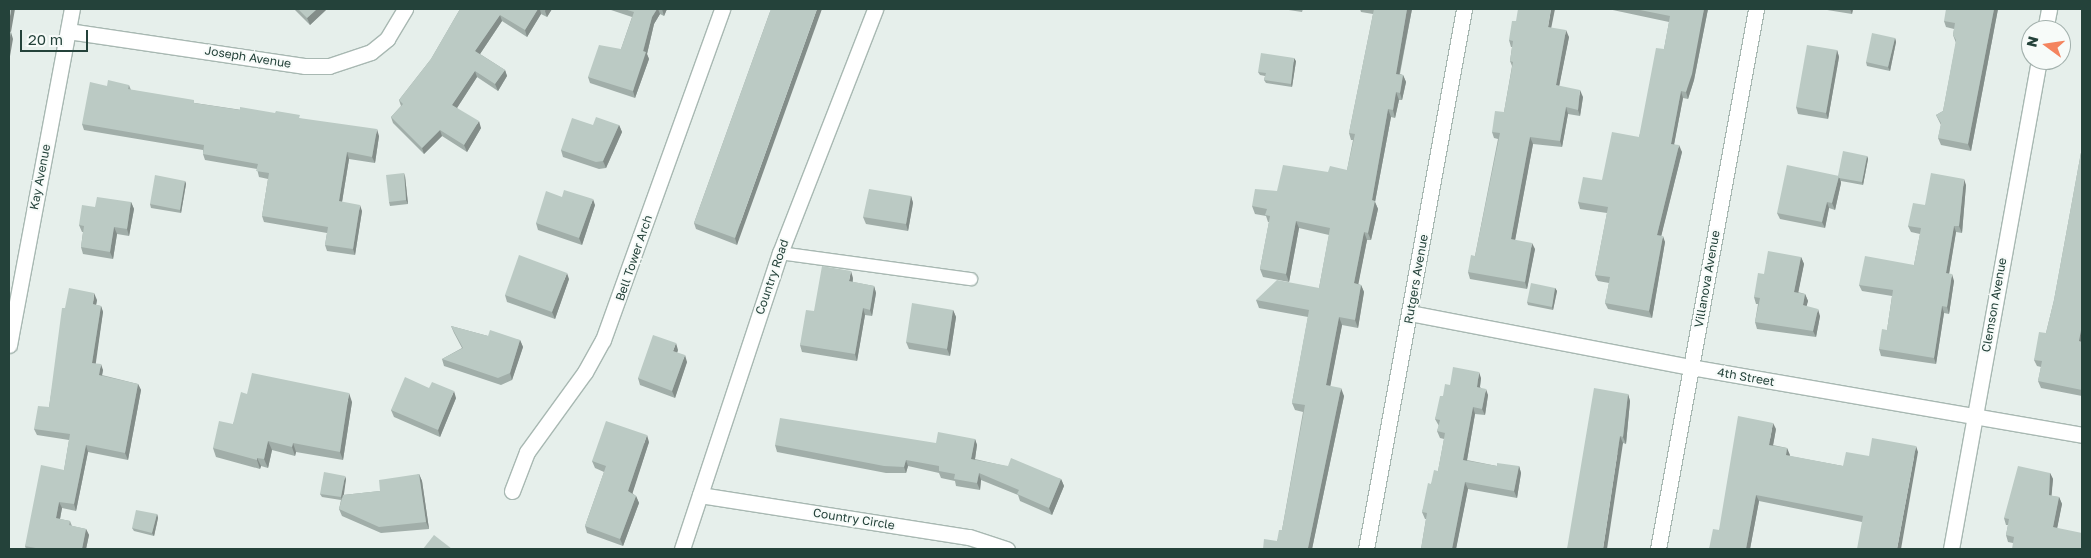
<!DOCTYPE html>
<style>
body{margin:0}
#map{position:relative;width:2091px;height:558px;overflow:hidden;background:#e6efeb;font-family:"Golos Text",sans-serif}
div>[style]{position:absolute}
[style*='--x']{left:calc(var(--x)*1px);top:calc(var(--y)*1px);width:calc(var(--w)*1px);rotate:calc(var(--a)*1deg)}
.roads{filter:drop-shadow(1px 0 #a8b8b2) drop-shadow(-1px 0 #a8b8b2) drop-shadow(0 1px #a8b8b2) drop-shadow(0 -1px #a8b8b2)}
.service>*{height:12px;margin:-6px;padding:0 6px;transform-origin:6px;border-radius:6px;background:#fff}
.minor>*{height:15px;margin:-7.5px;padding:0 7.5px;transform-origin:7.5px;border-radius:7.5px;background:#fff}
.wall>*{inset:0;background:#a1aea9}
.shaded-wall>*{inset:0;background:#838d89}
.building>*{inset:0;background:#bbcac4}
span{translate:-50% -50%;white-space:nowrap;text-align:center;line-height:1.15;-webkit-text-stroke:4px #f7fbf9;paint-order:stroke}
.street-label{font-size:12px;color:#24423a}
.frame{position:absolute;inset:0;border:10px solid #24423a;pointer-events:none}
.north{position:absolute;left:2021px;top:20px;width:50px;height:50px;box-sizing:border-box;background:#f7fbf9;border:1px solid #a3b1ad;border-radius:50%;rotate:284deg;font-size:14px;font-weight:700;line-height:20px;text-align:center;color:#24423a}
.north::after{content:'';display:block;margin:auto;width:18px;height:22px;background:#f4845f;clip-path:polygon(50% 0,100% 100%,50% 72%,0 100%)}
.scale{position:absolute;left:20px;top:30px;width:68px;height:22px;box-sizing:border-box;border:2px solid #24423a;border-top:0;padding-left:6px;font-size:15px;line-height:18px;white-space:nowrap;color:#24423a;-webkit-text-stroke:4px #f7fbf9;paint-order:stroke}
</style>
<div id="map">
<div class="roads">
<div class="service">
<i style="--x:780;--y:253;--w:193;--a:7.8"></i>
</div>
<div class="minor">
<i style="--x:2045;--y:30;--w:21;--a:-79"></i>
<i style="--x:68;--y:31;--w:240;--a:8.4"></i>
<i style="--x:305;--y:66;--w:24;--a:0"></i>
<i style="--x:329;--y:66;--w:44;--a:-18.4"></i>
<i style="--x:371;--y:52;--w:21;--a:-39"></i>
<i style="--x:387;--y:39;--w:35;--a:-59"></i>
<i style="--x:1410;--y:313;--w:285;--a:10.9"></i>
<i style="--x:1690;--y:367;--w:398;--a:9.8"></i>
<i style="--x:9;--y:345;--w:342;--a:-79.4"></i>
<i style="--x:512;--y:491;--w:42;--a:-69"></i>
<i style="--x:527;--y:452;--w:99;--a:-54.1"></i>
<i style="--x:585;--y:372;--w:37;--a:-61"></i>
<i style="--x:603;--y:340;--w:352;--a:-70.2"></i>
<i style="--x:700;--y:495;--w:272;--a:8.9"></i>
<i style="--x:969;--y:537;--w:40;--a:18"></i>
<i style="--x:682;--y:549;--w:312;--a:-71.7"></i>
<i style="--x:780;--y:253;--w:262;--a:-68.7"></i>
<i style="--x:1366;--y:549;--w:549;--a:-79.71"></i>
<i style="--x:1658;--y:549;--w:549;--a:-79.71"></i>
<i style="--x:1951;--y:549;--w:497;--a:-79.8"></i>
</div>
</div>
<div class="wall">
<i style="clip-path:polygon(294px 9px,327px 9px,310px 25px)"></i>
<i style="clip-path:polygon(460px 9px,552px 9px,547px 17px,541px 14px,527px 37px,502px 21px,480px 54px,505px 70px,507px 76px,498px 91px,477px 77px,457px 108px,481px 128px,467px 152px,442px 136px,424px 154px,393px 123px,391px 117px,401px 106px,399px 100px,431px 59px)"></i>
<i style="clip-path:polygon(608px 9px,667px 9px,664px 16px,660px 14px,654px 24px,647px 54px,649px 59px,635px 98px,590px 83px,588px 77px,621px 49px,632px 17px)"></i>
<i style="clip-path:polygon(771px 9px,737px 245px,696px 229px,694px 223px)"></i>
<i style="clip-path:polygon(1282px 9px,1303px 9px,1302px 12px)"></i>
<i style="clip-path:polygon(1360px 9px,1412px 9px,1400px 74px,1403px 75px,1406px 82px,1402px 100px,1399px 100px,1395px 118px,1391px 117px,1375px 202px,1378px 209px,1371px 240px,1367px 240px,1358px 284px,1361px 285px,1364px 292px,1358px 328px,1342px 325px,1330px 386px,1344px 396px,1312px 549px,1263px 549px,1277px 541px,1282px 530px,1303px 412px,1295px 410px,1292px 403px,1308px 317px,1259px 308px,1256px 300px,1319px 288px,1329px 235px,1299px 228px,1289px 282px,1263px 277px,1260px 269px,1269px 222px,1268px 222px,1266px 216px,1255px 214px,1252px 206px,1277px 191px,1328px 172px,1347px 170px,1353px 140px,1351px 140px,1349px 133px,1373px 14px,1361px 12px)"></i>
<i style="clip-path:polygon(1608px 9px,1708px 9px,1694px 80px,1688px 99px,1683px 98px,1674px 144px,1682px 152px,1661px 236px,1665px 242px,1652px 318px,1608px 309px,1605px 303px,1609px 283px,1598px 281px,1595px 275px,1607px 213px,1580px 209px,1578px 202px,1602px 180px,1639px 137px,1664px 49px,1669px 22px)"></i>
<i style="clip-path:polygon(1821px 9px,1853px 9px,1852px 14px)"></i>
<i style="clip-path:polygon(1998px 9px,1971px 151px,1941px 145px,1938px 138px,1941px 125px,1936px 115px,1943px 111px,1956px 43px,1953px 35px,1954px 29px,1946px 27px,1944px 21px)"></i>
<i style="clip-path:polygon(1551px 28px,1569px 37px,1559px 86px,1583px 97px,1580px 116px,1568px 114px,1562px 147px,1533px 144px,1515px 240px,1535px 249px,1527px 289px,1470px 279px,1468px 272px,1475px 256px,1498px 139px,1494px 138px,1492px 132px,1504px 112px,1512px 66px,1510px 61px,1512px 47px,1511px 47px,1509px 40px)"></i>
<i style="clip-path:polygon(1895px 38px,1896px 42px,1890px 71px,1867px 66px,1866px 62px)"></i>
<i style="clip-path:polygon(1837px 50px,1839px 57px,1828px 119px,1798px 114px,1796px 107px)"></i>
<i style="clip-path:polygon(1296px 61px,1292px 87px,1266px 83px,1264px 80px,1265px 76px,1260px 75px,1258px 72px)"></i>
<i style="clip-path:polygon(129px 85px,131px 90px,195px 103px,302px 119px,379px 136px,375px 163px,349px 159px,342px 202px,362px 211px,355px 255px,327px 251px,325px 245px,327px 233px,264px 222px,262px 216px,268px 179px,259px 177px,257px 169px,205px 160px,203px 154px,203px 150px,84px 130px,82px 124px)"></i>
<i style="clip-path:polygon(593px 125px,619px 125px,622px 132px,606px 168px,599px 169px,563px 157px,561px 150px)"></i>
<i style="clip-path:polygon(2082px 147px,2082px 396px,2041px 388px,2038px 381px,2041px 367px,2037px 366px,2034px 360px,2046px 333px,2054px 300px)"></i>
<i style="clip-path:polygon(1867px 156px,1868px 159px,1863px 185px,1841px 181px,1841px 183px,1835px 210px,1829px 208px,1825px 228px,1780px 219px,1777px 213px,1838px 176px)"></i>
<i style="clip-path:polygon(405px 176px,408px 204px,390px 206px,389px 202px)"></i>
<i style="clip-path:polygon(185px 181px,186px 184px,181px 213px,151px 208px,150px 204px)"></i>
<i style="clip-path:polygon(1966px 185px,1962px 233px,1956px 232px,1949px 274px,1954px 281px,1949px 314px,1944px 313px,1936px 364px,1881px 356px,1879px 349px,1887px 330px,1892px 296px,1862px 291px,1859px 285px,1914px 265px,1920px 234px,1911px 232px,1908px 226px,1925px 205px)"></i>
<i style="clip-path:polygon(911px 196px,913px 203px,908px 231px,866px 224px,863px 217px)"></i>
<i style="clip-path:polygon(562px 197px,595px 205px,582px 245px,538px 230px,536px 223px)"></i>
<i style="clip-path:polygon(131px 202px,134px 209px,129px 236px,117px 234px,113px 259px,83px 254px,81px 247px,83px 232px,82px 232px,79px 225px,95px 207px)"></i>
<i style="clip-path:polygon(1801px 257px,1804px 264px,1798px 292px,1805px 294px,1808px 301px,1806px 306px,1820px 316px,1816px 337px,1757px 329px,1755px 322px,1758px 304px,1756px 304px,1754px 297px,1764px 274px)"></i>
<i style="clip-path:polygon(853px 278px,853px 282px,874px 286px,876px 293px,872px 316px,865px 315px,857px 361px,802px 352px,800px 345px,814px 311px)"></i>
<i style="clip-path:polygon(569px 279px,555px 319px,507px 302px,505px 295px)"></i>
<i style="clip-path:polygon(1555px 288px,1557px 291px,1553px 310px,1528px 305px,1527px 302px)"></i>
<i style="clip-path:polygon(97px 300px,96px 305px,101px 306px,103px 312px,95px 363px,103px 370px,102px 375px,138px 384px,141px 390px,128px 460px,88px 452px,76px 511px,62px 508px,60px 519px,70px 521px,72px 526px,86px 529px,89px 535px,86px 549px,26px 549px,25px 546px,64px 470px,69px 440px,37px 435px,34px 429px,49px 407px,65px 308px)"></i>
<i style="clip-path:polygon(953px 310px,956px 317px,950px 356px,909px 349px,906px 342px)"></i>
<i style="clip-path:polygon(451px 326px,488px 336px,520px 340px,523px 347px,512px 380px,501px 385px,444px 366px,442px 359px,462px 348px,454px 333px)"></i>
<i style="clip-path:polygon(678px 350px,677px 353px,687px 362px,675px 398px,640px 385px,638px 378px)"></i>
<i style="clip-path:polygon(1481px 378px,1480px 387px,1488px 395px,1485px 415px,1475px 414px,1467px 460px,1497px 466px,1519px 466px,1521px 473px,1517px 498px,1468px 489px,1456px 549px,1421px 549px,1426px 519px,1425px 519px,1422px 512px,1431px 484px,1438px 471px,1444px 439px,1440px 438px,1437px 431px,1439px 426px,1435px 419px,1443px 396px)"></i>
<i style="clip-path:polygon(429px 388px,456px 398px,440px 437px,394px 417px,391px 410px)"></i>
<i style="clip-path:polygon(247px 394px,352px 402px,343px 460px,296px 452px,295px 456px,272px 450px,268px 468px,261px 466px,260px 469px,216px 457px,213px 448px,233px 424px)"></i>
<i style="clip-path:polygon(1628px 394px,1630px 401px,1626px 444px,1623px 443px,1567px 549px)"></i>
<i style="clip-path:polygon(1776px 429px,1773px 445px,1787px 448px,1789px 456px,1843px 466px,1869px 456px,1918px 452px,1862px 522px,1759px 501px,1750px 549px,1709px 549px,1719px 530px)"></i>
<i style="clip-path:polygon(975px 439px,977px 445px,975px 459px,1061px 479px,1064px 486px,1052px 515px,1020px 501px,1018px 495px,981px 480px,980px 490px,956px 486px,955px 481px,941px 478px,939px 473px,908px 466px,906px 473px,886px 473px,777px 452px,775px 445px,936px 443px)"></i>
<i style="clip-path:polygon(649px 442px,632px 493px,636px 496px,639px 503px,623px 546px,587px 533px,585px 526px,604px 472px,595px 468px,592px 461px)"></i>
<i style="clip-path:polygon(2050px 473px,2053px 479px,2051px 496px,2059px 497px,2062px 504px,2057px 528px,2013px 543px,2008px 542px,2006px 535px,2008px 525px,2006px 525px,2004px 518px)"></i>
<i style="clip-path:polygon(419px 474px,422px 481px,429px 529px,381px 533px,342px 516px,339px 509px,341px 500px,322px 497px,320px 494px,346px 479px,343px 495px,380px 491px)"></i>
<i style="clip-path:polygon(157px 514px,158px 518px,154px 536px,134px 531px,132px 528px)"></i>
</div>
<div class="shaded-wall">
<i style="clip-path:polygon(11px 9px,15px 9px,11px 32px,13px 39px,9px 62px,9px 23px)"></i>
<i style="clip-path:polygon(317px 9px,327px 9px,310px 25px,307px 18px)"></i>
<i style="clip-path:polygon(538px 9px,540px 9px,541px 14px,527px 37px,525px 30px)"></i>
<i style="clip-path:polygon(546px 9px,552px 9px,547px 17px,545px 11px)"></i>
<i style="clip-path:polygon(657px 9px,658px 9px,660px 14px,654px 24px,647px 54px,649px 59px,635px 98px,633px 91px,652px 17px)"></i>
<i style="clip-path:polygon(662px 9px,667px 9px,664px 16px)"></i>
<i style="clip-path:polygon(817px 9px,822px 9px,737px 245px,735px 238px)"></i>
<i style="clip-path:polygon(1407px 9px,1412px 9px,1398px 81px,1396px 74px)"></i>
<i style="clip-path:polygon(1551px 9px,1555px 9px,1550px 34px,1548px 27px)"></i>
<i style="clip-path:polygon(1704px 9px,1708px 9px,1694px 80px,1688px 99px,1686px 92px)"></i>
<i style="clip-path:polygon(1850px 9px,1853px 9px,1852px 14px)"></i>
<i style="clip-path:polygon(1994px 9px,1998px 9px,1971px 151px,1968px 144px)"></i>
<i style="clip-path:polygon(500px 15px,502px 21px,478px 57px,475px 51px)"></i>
<i style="clip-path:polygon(1566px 30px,1569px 37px,1558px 92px,1556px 85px)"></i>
<i style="clip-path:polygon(1895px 38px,1896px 42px,1890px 71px,1888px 67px)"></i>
<i style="clip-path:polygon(1837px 50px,1839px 57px,1828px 119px,1826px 113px)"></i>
<i style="clip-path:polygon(1294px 58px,1296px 61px,1292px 87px,1291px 84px)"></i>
<i style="clip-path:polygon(505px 70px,507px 76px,498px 91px,495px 84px)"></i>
<i style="clip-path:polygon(475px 71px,477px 77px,455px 111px,452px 105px)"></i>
<i style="clip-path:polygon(1403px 75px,1406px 82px,1402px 100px,1400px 93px)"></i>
<i style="clip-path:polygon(1580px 90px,1583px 97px,1580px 116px,1578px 110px)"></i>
<i style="clip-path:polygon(1681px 91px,1683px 98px,1673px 150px,1671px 144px)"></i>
<i style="clip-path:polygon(1396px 92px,1399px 100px,1395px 118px,1393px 110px)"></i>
<i style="clip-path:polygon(1566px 107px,1568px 114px,1562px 147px,1560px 141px)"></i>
<i style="clip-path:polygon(1388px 109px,1391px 117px,1375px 202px,1378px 209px,1371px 240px,1368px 233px,1372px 200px)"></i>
<i style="clip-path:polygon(479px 121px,481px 128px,467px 152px,464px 145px)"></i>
<i style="clip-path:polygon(619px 125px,622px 132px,606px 168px,603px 161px)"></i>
<i style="clip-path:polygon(377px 129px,379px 136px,375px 163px,372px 157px)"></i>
<i style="clip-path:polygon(440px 130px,442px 136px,424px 154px,422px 148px)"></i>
<i style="clip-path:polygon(1530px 137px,1533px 144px,1514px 246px,1511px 239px)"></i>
<i style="clip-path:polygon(1679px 145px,1682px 152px,1660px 241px,1657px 235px)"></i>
<i style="clip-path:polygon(347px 152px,349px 159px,341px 208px,339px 201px)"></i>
<i style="clip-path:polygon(1867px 156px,1868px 159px,1863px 185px,1862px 182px)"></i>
<i style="clip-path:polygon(404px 173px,405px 176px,408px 204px,406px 200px)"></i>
<i style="clip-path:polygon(1839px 176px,1841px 183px,1835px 210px,1832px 203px)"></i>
<i style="clip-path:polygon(1964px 179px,1966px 185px,1962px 233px,1959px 226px)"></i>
<i style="clip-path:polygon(185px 181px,186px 184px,181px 213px,180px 210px)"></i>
<i style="clip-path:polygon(911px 196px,913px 203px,908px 231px,906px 224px)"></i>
<i style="clip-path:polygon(593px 199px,595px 205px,582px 245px,579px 238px)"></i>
<i style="clip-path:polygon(131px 202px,134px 209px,129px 236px,127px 229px)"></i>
<i style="clip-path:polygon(1827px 202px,1829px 208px,1825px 228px,1822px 222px)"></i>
<i style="clip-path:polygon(360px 205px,362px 211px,355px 255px,353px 249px)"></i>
<i style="clip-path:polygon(1296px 221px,1299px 228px,1289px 282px,1286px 274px)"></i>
<i style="clip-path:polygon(1954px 226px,1956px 232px,1948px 280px,1946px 273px)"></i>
<i style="clip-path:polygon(114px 227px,117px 234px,113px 259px,110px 252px)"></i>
<i style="clip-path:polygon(1364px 232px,1367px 240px,1357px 291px,1354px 283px)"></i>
<i style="clip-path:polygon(1663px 236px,1665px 242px,1652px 318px,1649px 311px)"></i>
<i style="clip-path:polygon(1532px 243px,1535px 249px,1527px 289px,1525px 282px)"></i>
<i style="clip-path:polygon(1801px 257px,1804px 264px,1797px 299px,1794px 292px)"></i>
<i style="clip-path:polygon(851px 271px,853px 278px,851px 288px,849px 281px)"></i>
<i style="clip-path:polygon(567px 273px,569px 279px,555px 319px,552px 312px)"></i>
<i style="clip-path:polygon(1952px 274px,1954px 281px,1949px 314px,1947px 307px)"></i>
<i style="clip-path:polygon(1361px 285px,1364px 292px,1358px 328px,1355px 320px)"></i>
<i style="clip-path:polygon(874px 286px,876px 293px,872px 316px,870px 310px)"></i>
<i style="clip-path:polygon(1555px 288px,1557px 291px,1553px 310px,1552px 307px)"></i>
<i style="clip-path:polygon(94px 293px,97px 300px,95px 311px,93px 304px)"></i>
<i style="clip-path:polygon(1805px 294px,1808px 301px,1805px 312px,1803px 305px)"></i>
<i style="clip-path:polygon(101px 306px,103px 312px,95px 369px,92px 363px)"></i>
<i style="clip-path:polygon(1942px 306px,1944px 313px,1936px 364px,1934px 358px)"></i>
<i style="clip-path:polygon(863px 308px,865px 315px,857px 361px,855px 354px)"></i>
<i style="clip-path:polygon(1818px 309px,1820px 316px,1816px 337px,1813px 331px)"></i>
<i style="clip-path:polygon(953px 310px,956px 317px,950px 356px,947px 349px)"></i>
<i style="clip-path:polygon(1339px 317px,1342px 325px,1329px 393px,1326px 385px)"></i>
<i style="clip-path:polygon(2082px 324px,2082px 345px,2079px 341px)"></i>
<i style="clip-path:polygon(520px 340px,523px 347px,512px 380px,510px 373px)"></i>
<i style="clip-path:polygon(676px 343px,678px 350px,675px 358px,673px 351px)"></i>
<i style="clip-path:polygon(685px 355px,687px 362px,675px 398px,672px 391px)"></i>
<i style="clip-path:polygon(101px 364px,103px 370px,101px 381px,99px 375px)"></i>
<i style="clip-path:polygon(1479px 372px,1481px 378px,1479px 394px,1477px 387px)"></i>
<i style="clip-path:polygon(138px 384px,141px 390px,128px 460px,125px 453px)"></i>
<i style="clip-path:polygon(1341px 388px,1344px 396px,1312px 549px,1308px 549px,1308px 548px)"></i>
<i style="clip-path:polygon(1486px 389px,1488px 395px,1485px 415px,1482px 409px)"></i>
<i style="clip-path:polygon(454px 391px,456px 398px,440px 437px,438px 430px)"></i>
<i style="clip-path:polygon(349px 393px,352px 402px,343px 460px,340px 452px)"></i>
<i style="clip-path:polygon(1628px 394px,1630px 401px,1626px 444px,1623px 437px)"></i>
<i style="clip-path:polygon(1473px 407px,1475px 414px,1466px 466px,1463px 460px)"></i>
<i style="clip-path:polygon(1773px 423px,1776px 429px,1772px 451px,1769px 445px)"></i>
<i style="clip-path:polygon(647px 435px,649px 442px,631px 498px,628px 491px)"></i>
<i style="clip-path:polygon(1620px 436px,1623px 443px,1607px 549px,1603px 549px)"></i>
<i style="clip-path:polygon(975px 439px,977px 445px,974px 466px,971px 459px)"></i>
<i style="clip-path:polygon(268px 441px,272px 450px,268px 468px,264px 459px)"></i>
<i style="clip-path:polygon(293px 443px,296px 452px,295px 456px,292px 447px)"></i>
<i style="clip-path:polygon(86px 445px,88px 452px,76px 511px,74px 504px)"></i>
<i style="clip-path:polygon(1916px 446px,1918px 452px,1901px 549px,1897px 549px)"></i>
<i style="clip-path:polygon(1787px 448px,1790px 455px,1788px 462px,1786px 455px)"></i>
<i style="clip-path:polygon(257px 458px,261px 466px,260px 469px,257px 460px)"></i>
<i style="clip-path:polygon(906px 460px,908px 466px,906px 473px,904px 467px)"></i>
<i style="clip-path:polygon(1519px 466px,1521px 473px,1517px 498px,1514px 491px)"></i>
<i style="clip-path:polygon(979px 473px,981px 480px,980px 490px,977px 483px)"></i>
<i style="clip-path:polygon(2050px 473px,2053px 479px,2051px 502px,2049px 495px)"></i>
<i style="clip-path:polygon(419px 474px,422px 481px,429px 529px,426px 522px)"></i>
<i style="clip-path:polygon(345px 476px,346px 479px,343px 501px,341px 497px)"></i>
<i style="clip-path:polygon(1061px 479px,1064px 486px,1052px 515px,1049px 508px)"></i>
<i style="clip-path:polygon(1465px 482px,1468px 489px,1456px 549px,1452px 549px)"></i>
<i style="clip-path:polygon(1756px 495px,1759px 501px,1750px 549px,1746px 549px)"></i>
<i style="clip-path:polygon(636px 496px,639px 503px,623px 546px,620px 539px)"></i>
<i style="clip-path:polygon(2059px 497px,2062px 504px,2056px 534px,2053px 527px)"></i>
<i style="clip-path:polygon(59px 502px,62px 508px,59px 524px,56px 518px)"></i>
<i style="clip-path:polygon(157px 514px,158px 518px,154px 536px,152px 533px)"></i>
<i style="clip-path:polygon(86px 529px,89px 535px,86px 549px,82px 549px)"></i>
</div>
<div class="building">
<i style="clip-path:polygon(9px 9px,11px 9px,9px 23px)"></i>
<i style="clip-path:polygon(298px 9px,317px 9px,307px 18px)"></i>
<i style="clip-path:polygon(460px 9px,538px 9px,525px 30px,500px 15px,475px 51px,505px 70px,495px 84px,475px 71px,452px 105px,479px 121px,464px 145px,440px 130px,422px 148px,391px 117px,403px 104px,399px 100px,431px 59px)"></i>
<i style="clip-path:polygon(624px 9px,657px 9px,652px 17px,643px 51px,646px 52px,633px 91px,588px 77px,599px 45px,621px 49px,634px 12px)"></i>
<i style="clip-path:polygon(771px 9px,817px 9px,735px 238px,694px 223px)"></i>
<i style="clip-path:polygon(1374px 9px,1407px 9px,1396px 74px,1403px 75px,1400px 93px,1396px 92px,1393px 110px,1388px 109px,1372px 200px,1375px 201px,1368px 233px,1364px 232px,1354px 283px,1361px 285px,1355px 320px,1339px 317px,1326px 385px,1341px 388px,1308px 548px,1312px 549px,1263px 549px,1264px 539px,1277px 541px,1279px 530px,1282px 530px,1305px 405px,1292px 403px,1309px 310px,1256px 300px,1277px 280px,1319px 288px,1330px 228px,1296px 221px,1286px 274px,1260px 269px,1270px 216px,1265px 215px,1267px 209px,1252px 206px,1255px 189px,1277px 191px,1283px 165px,1328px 172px,1330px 166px,1347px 170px,1355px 134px,1349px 133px)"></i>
<i style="clip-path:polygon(1518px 9px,1551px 9px,1548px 27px,1566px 30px,1556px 85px,1580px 90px,1578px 110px,1566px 107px,1560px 141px,1530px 137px,1511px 239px,1532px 243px,1525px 282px,1468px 272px,1471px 255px,1475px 256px,1500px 133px,1492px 132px,1495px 111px,1504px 112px,1513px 62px,1510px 61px,1513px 41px,1509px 40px,1512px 21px,1516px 21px)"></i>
<i style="clip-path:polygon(1635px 9px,1704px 9px,1692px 74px,1686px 92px,1681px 91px,1671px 144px,1679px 145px,1657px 235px,1663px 236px,1649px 311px,1605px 303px,1610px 277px,1595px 275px,1608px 207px,1578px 202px,1583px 177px,1602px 180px,1612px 132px,1639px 137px,1656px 48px,1664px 49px,1670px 16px)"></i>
<i style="clip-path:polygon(1946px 9px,1994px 9px,1968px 144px,1938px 138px,1941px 123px,1936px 115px,1943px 111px,1956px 40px,1953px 35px,1955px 23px,1944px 21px)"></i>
<i style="clip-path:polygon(9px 31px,11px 32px,9px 43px)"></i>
<i style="clip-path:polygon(1872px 33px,1895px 38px,1888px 67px,1866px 62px)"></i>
<i style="clip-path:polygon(1807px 45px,1837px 50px,1826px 113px,1796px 107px)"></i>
<i style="clip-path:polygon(1261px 53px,1294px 58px,1291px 84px,1264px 80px,1266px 73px,1258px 72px)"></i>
<i style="clip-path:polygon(108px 80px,129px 85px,128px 89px,194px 100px,194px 103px,240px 110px,240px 107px,275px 113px,276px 111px,300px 115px,299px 118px,377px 129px,372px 157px,347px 152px,339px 201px,360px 205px,353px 249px,325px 245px,328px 227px,262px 216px,269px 173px,256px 171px,258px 164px,203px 154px,204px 145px,82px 124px,90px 82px,107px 86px)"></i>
<i style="clip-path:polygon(596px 117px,619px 125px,603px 161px,596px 162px,561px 150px,572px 118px,593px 125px)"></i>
<i style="clip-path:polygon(2082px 147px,2082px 324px,2079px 341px,2082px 342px,2082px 390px,2038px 381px,2042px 361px,2034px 360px,2039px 332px,2046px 333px,2054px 300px)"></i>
<i style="clip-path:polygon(1843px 151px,1867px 156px,1862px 182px,1839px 178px,1838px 176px)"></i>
<i style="clip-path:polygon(1787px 165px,1839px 176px,1832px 203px,1827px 202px,1822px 222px,1777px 213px)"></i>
<i style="clip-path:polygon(404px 173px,406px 200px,389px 202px,386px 175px)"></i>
<i style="clip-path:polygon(1931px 173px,1964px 179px,1959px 226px,1954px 226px,1946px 273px,1952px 274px,1947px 307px,1942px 306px,1934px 358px,1879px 349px,1882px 329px,1887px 330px,1893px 290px,1859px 285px,1865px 256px,1914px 265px,1921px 228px,1908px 226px,1913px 203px,1925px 205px)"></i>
<i style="clip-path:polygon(155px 175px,185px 181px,180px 210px,150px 204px)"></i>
<i style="clip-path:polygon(869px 189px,911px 196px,906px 224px,863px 217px)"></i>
<i style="clip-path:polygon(564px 190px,593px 199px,579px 238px,536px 223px,546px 191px,562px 197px)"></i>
<i style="clip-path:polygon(97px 197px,131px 202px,127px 229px,114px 227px,110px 252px,81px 247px,84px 226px,79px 225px,82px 205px,95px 207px)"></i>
<i style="clip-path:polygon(1768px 251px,1801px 257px,1794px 292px,1805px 294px,1803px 305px,1818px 309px,1813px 331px,1755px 322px,1760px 298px,1754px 297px,1758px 273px,1764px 274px)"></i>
<i style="clip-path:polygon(519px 255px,567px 273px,552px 312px,505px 295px)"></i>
<i style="clip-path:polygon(822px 266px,851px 271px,849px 281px,874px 286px,870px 310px,863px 308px,855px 354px,800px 345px,806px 310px,814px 311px)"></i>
<i style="clip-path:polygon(1531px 283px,1555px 288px,1552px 307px,1527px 302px)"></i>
<i style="clip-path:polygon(69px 288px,94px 293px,93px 304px,101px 306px,92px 363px,101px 364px,99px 375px,138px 384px,125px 453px,86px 445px,74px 504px,59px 502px,56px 518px,70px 521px,69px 525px,86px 529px,82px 549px,41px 549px,25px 546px,41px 465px,64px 470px,70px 434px,34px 429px,38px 406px,49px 407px,62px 308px,65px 308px)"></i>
<i style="clip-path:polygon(912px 303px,953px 310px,947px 349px,906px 342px)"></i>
<i style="clip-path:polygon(451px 326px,488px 336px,490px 330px,520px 340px,510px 373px,498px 378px,442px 359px,463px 348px)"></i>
<i style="clip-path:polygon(653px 335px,676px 343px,673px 351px,685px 355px,672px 391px,638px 378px)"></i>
<i style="clip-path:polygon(1453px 367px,1479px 372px,1477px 387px,1486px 389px,1482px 409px,1473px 407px,1463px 460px,1497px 466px,1497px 463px,1519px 466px,1514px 491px,1465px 482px,1452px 549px,1421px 549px,1427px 513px,1422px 512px,1428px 483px,1431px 484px,1434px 470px,1438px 471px,1445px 433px,1437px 431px,1440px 420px,1435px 419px,1440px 396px,1443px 396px,1445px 384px,1450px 385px)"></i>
<i style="clip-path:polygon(252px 373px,349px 393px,340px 452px,293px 443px,292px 447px,268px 441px,264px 459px,257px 458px,257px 460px,213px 448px,219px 421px,233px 424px,241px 392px,247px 394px)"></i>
<i style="clip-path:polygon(405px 377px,429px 388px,432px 382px,454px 391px,438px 430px,391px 410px)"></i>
<i style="clip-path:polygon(1594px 388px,1628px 394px,1623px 437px,1620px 436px,1603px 549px,1567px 549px)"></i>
<i style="clip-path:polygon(1738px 416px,1773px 423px,1769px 445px,1787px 448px,1786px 455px,1843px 466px,1846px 452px,1869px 456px,1872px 438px,1916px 446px,1897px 549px,1857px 549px,1863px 516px,1756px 495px,1746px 549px,1709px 549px,1713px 529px,1719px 530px)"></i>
<i style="clip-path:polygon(780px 418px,936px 443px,938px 432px,975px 439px,971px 459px,1008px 466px,1011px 458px,1061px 479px,1049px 508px,1017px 494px,1019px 490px,979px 473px,977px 483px,954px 479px,955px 474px,939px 471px,939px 466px,906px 460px,904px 467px,884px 466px,775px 445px)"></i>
<i style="clip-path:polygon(606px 421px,647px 435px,628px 491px,636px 496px,620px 539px,585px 526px,606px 466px,592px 461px)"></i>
<i style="clip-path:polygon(2018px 466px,2050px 473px,2049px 495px,2059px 497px,2053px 527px,2082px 533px,2082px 549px,2012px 549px,2014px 537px,2006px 535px,2009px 519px,2004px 518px)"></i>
<i style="clip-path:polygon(324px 472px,345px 476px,341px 497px,320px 494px)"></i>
<i style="clip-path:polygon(419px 474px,426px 522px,379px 527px,339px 509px,343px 495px,380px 491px,379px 480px)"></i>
<i style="clip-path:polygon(136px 510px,157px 514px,152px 533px,132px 528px)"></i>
<i style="clip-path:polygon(434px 535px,452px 549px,423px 549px)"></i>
</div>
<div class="street-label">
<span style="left:248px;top:57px;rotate:9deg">Joseph Avenue</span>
<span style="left:40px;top:177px;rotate:-79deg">Kay Avenue</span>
<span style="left:634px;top:258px;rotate:-71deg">Bell Tower Arch</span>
<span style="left:772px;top:277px;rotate:-71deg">Country Road</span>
<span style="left:1416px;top:279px;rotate:-80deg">Rutgers Avenue</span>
<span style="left:1707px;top:279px;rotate:-80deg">Villanova Avenue</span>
<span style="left:1994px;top:305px;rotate:-80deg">Clemson Avenue</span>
<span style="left:1746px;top:377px;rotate:10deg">4th Street</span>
<span style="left:854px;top:519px;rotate:9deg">Country Circle</span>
</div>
<div class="frame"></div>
<div class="north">N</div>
<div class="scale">20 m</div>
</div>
